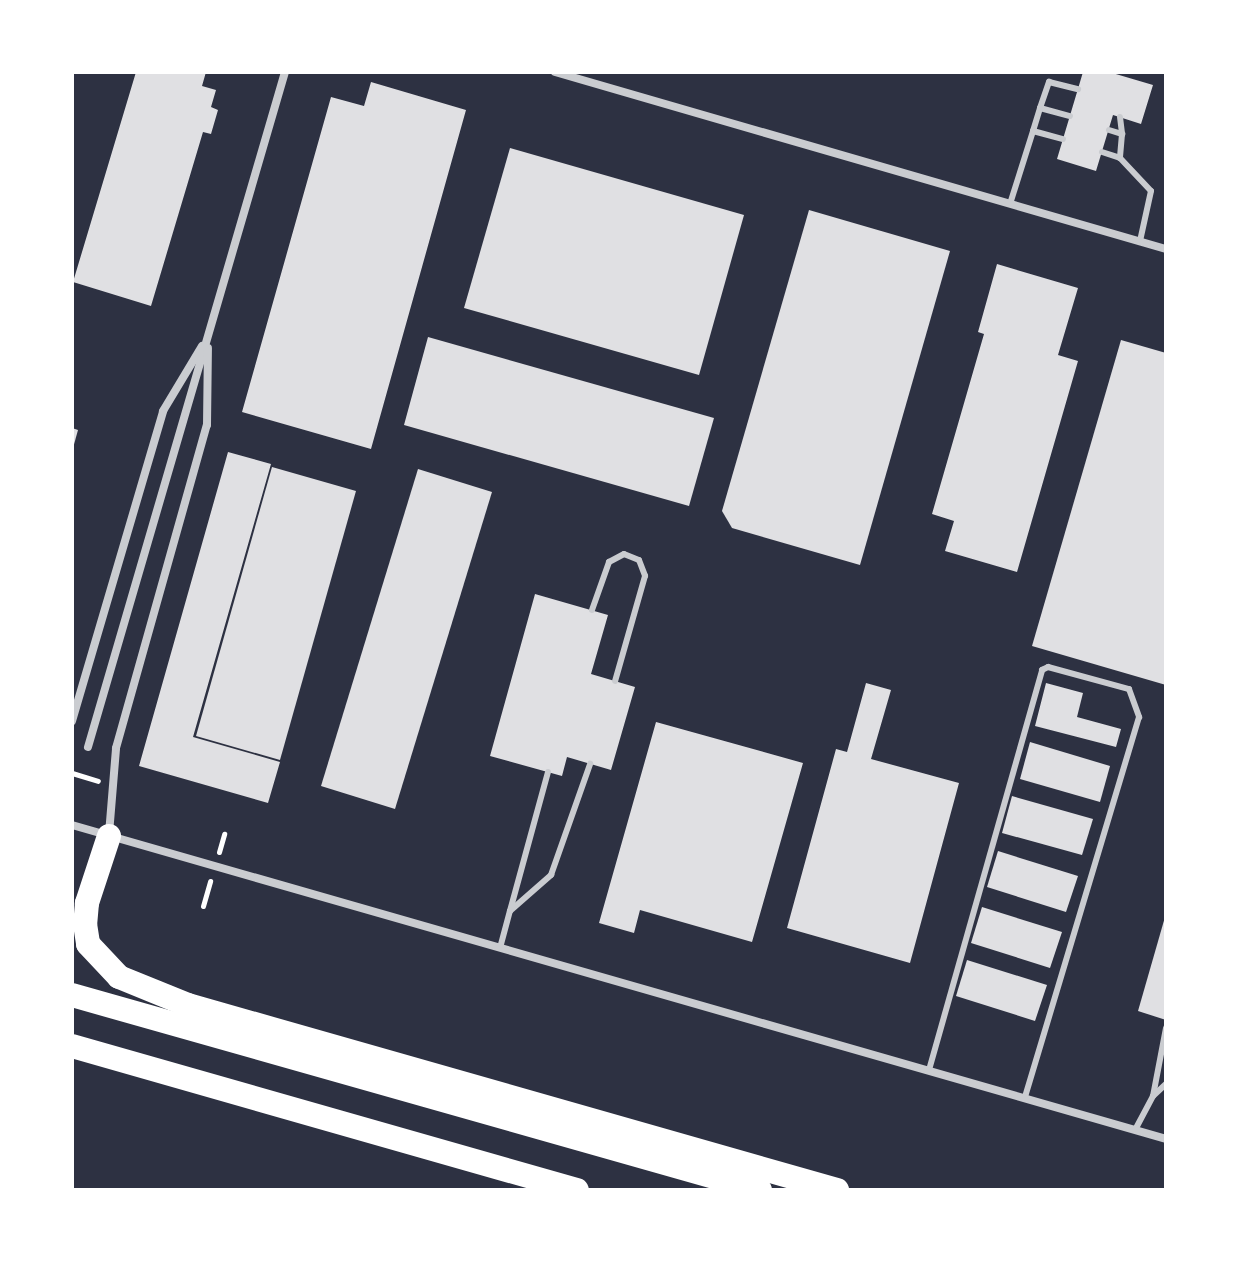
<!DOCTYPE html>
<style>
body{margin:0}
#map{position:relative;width:1238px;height:1262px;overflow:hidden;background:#2d3142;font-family:Karla,sans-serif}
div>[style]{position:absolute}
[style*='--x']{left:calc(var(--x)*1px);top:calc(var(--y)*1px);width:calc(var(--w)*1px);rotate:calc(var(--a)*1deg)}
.building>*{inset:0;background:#e0e0e3}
.path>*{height:5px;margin:-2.5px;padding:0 2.5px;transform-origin:2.5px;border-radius:2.5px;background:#fff}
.service>*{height:6px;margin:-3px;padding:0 3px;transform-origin:3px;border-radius:3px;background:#caccd0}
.minor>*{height:8px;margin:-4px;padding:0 4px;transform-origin:4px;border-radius:4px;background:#caccd0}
.motorway>*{height:24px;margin:-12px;padding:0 12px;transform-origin:12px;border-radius:12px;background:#fff}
span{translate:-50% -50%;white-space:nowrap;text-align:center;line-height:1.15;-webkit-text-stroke:8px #fff;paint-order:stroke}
.frame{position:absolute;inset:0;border:74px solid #fff;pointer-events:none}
</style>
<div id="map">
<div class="building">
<i style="clip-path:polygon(136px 72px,206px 72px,202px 86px,216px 90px,211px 107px,218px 110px,211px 134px,203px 132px,151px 306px,73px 282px)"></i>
<i style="clip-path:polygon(1083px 72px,1109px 72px,1153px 85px,1141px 124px,1113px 115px,1096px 171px,1057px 159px)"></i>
<i style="clip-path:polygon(371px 82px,466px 110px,371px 449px,242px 412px,331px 97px,364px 106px)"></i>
<i style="clip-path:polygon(510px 148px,744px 215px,699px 375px,464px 308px)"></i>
<i style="clip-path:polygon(809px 210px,950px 251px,860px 565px,732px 528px,722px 511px)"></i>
<i style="clip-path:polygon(997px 264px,1078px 288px,1058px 355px,1078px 361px,1017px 572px,945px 551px,954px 521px,932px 514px,984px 334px,978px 332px)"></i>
<i style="clip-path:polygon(428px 337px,714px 418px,689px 506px,404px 425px)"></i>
<i style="clip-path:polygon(1121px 340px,1166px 353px,1166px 685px,1032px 646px)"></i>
<i style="clip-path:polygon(72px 428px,78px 430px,73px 448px,72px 448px)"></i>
<i style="clip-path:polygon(228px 452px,271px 464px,193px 737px,280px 762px,268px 803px,139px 766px)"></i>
<i style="clip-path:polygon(272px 467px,356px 491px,280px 760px,196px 736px)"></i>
<i style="clip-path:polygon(418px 469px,492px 492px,395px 809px,321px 786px)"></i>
<i style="clip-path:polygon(535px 594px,608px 615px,591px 674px,635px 687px,611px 770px,567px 757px,562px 776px,490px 756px)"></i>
<i style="clip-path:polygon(866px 683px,891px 690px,871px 759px,959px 783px,910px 963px,787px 928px,836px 749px,847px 752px)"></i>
<i style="clip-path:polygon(1046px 683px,1083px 693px,1077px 717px,1121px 729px,1116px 747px,1035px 726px)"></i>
<i style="clip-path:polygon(656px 722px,803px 763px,752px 942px,640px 910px,634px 933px,599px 923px)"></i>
<i style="clip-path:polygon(1030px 742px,1110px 766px,1100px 802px,1020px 779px)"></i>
<i style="clip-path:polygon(1012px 796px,1093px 819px,1082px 855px,1002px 833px)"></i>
<i style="clip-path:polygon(998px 851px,1078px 876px,1066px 912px,987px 887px)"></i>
<i style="clip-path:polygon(982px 907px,1062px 932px,1050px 968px,971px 943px)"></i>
<i style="clip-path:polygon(1165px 917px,1166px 917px,1166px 1020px,1138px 1011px)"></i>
<i style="clip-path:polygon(967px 960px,1047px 985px,1035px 1021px,956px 996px)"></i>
</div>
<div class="path">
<i style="--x:72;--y:773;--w:27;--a:17"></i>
<i style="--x:219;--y:852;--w:19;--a:-74"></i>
<i style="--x:203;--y:906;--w:26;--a:-74"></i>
</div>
<div class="service">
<i style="--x:1040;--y:108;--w:28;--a:-71"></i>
<i style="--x:1049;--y:82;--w:30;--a:14"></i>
<i style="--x:1120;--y:117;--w:17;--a:83"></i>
<i style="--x:1109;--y:130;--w:14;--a:17"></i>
<i style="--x:1122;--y:134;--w:24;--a:95"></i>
<i style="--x:1033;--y:131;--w:24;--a:-73"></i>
<i style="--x:1040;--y:108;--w:31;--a:15"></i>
<i style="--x:1102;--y:152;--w:19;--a:18"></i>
<i style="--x:1120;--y:158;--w:45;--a:46.8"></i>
<i style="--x:1151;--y:191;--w:51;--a:102.4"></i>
<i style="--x:1010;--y:204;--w:77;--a:-72.5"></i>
<i style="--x:1033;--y:131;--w:31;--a:15"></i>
<i style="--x:592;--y:610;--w:51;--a:-70.5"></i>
<i style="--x:609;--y:562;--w:17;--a:-28"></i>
<i style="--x:624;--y:554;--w:16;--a:22"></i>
<i style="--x:639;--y:560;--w:17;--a:69"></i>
<i style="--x:645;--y:576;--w:109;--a:105.9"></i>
<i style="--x:548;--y:772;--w:144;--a:105.3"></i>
<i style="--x:510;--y:911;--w:55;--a:-41.3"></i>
<i style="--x:551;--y:875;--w:118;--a:-70.6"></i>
<i style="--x:500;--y:948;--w:38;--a:-75"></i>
<i style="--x:1166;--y:1028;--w:69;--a:100.8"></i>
<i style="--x:1153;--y:1096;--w:18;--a:-43"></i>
<i style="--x:929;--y:1070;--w:416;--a:-74.2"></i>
<i style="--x:1042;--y:670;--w:7;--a:-27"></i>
<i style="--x:1048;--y:667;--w:84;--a:15.2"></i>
<i style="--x:1129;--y:689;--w:30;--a:70"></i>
<i style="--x:1139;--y:717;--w:398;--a:106.7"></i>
<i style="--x:1135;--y:1130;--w:38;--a:-62"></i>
</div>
<div class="minor">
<i style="--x:555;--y:72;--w:636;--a:16.16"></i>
<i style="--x:72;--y:721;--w:323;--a:-73.6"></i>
<i style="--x:163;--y:411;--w:76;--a:-59"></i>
<i style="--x:88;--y:747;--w:703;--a:-73.73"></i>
<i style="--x:72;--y:825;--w:1138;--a:16.01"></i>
<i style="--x:109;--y:834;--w:86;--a:-85.3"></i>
<i style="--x:116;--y:748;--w:336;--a:-74.3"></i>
<i style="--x:207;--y:425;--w:77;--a:-89.3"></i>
</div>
<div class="motorway">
<i style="--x:109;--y:836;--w:71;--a:108.2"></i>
<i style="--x:87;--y:903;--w:21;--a:95"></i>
<i style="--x:85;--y:924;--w:20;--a:81"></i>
<i style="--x:88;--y:944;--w:45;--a:46.8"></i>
<i style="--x:119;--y:977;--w:74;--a:22.1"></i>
<i style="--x:188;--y:1005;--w:675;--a:15.91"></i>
<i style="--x:72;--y:995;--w:715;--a:15.82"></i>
<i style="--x:72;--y:1046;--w:525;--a:15.92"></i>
</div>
<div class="frame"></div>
</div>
